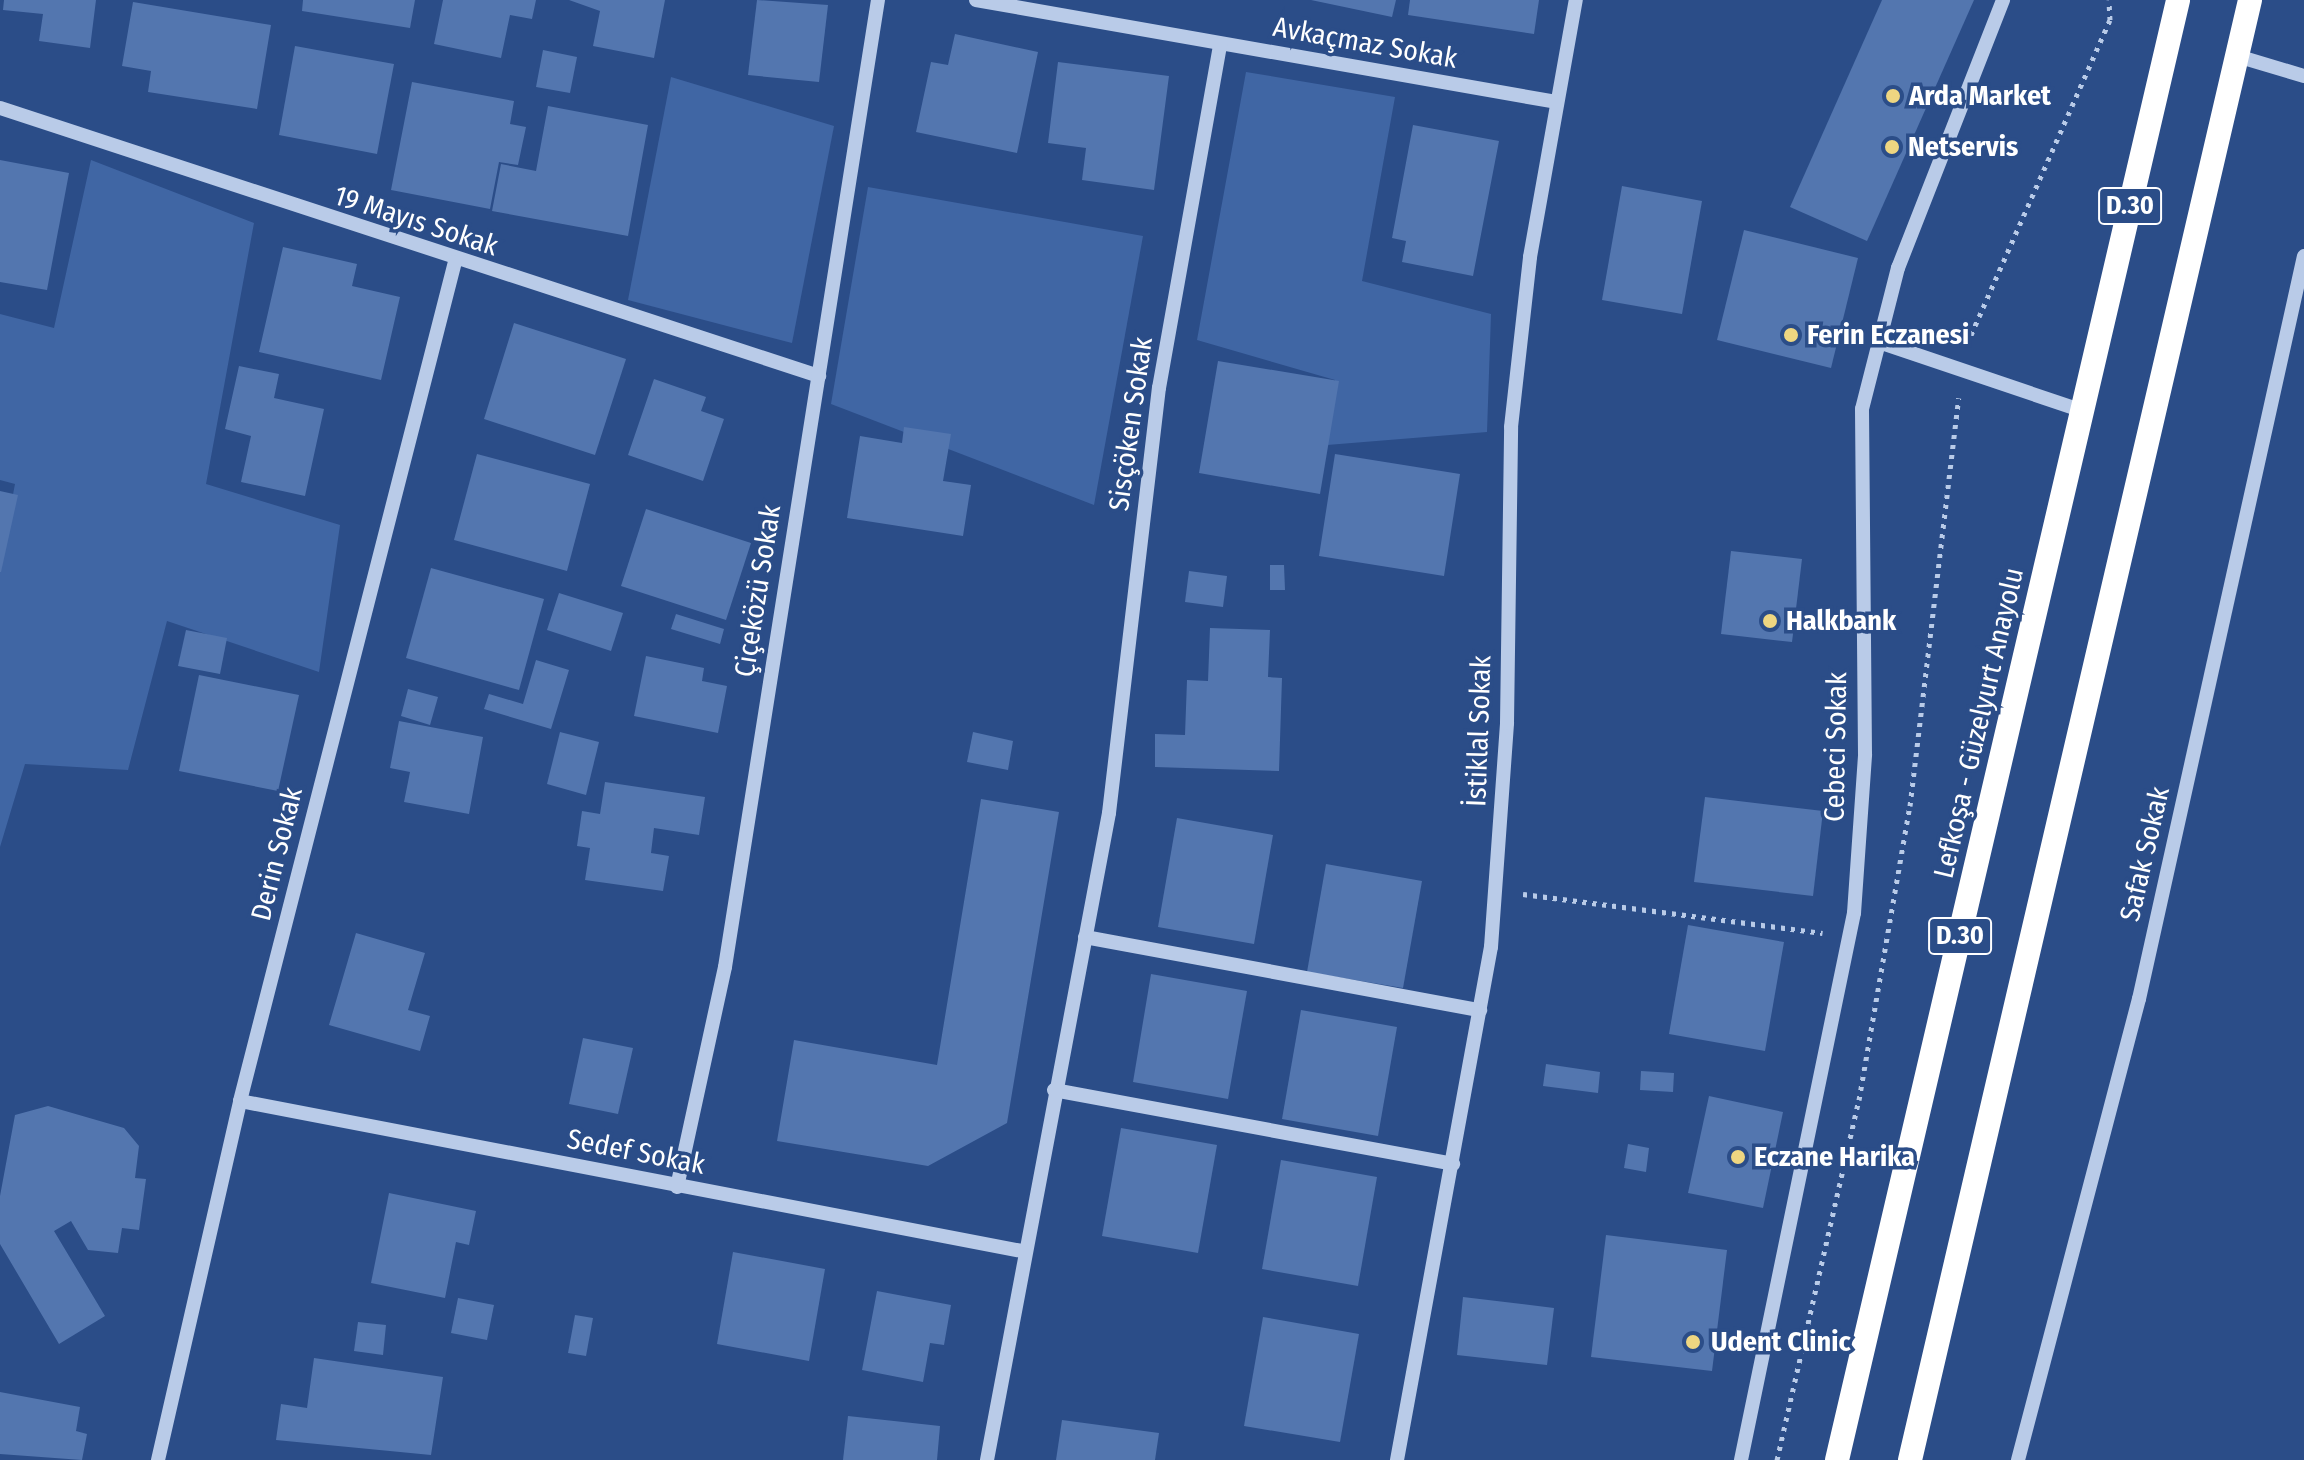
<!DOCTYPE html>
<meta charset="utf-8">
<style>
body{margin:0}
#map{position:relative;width:2304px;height:1460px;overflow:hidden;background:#2b4d88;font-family:"Fira Sans Condensed",sans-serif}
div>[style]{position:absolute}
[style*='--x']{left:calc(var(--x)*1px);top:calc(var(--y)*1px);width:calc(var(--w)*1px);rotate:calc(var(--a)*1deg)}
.green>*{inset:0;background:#4066a4}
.building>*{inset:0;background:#5376af}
.path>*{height:5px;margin-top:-2.5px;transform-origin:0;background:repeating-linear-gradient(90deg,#b9cbe8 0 4px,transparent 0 10px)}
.minor>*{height:14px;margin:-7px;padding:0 7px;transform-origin:7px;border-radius:7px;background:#b9cbe8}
.highway>*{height:24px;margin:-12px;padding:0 12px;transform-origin:12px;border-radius:12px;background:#fff}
.dots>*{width:22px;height:22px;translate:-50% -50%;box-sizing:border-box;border:4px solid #2b4d88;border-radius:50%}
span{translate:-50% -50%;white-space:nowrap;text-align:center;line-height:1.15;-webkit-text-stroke:7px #2b4d88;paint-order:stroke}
.shield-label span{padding:2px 6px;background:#2b4d88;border:2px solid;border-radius:6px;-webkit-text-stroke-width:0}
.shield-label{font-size:26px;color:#fff;font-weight:700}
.street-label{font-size:28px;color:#fff}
.poi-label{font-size:28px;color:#fff;font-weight:700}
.left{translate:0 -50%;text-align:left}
</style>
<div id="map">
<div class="green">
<i style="clip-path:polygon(1246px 72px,1395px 97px,1362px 281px,1491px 314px,1487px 432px,1327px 445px,1335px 380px,1197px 340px)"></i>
<i style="clip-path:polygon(671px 77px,834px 126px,792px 343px,628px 300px)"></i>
<i style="clip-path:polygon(91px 160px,254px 223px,206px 484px,340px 525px,319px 672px,167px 621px,128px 770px,25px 764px,0 847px,0 562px,15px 484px,0 480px,0 314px,54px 328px)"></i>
<i style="clip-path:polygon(868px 187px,1143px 236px,1094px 505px,831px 404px)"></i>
</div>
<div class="building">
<i style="clip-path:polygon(4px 0,96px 0,90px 48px,39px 41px,43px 14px,3px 10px)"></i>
<i style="clip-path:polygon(303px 0,415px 0,410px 28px,302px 11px)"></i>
<i style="clip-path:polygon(443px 0,536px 0,532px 19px,510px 15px,501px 58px,434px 44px)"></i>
<i style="clip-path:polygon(569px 0,665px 0,654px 58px,593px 46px,600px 11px)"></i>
<i style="clip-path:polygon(757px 0,828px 5px,819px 82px,748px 75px)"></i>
<i style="clip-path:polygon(1311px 0,1396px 0,1392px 17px)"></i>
<i style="clip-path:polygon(1410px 0,1539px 0,1534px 34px,1408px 15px)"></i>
<i style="clip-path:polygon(1882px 0,1974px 0,1867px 241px,1790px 207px)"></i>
<i style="clip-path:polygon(133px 2px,271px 25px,257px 109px,148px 92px,151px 71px,122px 66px)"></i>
<i style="clip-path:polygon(955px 34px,1038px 52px,1017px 153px,916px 132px,931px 62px,948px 65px)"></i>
<i style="clip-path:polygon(295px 46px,394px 64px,377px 154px,279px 135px)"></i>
<i style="clip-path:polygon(543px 50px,577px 57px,570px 93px,536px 87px)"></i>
<i style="clip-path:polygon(1058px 62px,1169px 76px,1154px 190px,1082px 180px,1086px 148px,1048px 143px)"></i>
<i style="clip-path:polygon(412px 82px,514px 101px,510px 124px,526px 127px,518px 165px,499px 162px,490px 209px,391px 190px)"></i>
<i style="clip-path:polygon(548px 106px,648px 125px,628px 236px,492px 211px,501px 164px,536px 171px)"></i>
<i style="clip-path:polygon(1413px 125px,1499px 141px,1473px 276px,1402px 262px,1406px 241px,1392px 238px)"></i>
<i style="clip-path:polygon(0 160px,69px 173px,47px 290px,0 282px)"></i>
<i style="clip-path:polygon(1622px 186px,1702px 201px,1682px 314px,1602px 300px)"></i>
<i style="clip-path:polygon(1744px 230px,1858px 258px,1831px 368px,1717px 340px)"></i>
<i style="clip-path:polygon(283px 247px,357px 264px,352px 286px,400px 297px,381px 380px,259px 352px)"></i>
<i style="clip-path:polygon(514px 323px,626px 359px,595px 455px,484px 419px)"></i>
<i style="clip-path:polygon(1218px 361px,1339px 381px,1320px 494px,1199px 473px)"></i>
<i style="clip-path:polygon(239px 366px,279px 374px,274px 398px,324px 409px,305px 496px,241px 482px,251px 436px,225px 429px)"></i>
<i style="clip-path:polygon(654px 379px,706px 397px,701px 411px,724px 419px,703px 481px,628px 455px)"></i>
<i style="clip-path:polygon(904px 427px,951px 434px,943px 481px,971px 485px,963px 536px,847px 518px,860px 436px,902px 443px)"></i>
<i style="clip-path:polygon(477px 454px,590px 484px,567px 571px,454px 540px)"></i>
<i style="clip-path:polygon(1335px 454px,1460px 474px,1444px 576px,1319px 556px)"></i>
<i style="clip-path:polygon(0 491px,18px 495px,1px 572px,0 572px)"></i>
<i style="clip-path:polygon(646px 509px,751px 543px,726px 620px,621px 586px)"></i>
<i style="clip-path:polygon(1731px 551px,1802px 559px,1792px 642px,1721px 634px)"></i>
<i style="clip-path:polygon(1270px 565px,1284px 565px,1285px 590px,1270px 590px)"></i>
<i style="clip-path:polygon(431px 568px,544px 599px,519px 690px,406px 658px)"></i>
<i style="clip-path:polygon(1189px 571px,1227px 576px,1223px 607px,1185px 602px)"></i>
<i style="clip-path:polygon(559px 593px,623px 613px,611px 651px,547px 630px)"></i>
<i style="clip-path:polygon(676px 614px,724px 629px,720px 644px,671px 629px)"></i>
<i style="clip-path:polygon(1210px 628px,1270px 630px,1268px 677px,1282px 678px,1279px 771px,1155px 767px,1155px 734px,1185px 735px,1187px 680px,1208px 681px)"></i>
<i style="clip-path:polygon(186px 630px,227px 638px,220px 674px,178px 666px)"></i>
<i style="clip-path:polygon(646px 656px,704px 668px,702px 681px,727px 686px,718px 733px,634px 716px)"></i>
<i style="clip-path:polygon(536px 660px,569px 670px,551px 729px,484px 709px,489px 694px,523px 704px)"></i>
<i style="clip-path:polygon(199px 675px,299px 695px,278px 791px,179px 771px)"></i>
<i style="clip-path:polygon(408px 689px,438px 697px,430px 725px,401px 716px)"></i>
<i style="clip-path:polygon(399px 721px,483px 737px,469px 814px,404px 802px,410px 772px,390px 768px)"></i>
<i style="clip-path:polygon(560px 732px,599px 742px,586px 795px,547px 784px)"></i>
<i style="clip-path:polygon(973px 732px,1013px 741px,1008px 770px,967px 762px)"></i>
<i style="clip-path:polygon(605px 782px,705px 797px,699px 835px,654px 828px,651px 853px,669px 856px,663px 891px,585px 880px,590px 848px,577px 846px,582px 811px,600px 814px)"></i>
<i style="clip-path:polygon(1705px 797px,1823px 811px,1813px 896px,1694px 882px)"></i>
<i style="clip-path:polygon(981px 799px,1059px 812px,1007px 1123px,928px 1166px,777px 1141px,794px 1040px,937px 1065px)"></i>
<i style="clip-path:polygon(1177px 818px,1273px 835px,1254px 944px,1158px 927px)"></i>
<i style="clip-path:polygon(1326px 864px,1422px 881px,1403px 988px,1307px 972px)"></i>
<i style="clip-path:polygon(1688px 925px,1784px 942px,1765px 1051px,1669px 1034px)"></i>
<i style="clip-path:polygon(356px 933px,425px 953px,408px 1010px,430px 1016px,420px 1051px,329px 1025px)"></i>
<i style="clip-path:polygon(1151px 974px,1247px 991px,1228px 1099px,1133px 1082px)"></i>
<i style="clip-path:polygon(1301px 1010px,1397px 1027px,1378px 1136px,1282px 1119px)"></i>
<i style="clip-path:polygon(583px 1038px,633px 1048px,618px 1114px,569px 1104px)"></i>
<i style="clip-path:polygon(1546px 1064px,1600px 1072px,1598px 1093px,1543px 1086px)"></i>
<i style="clip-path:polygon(1641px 1071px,1674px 1073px,1673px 1092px,1640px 1090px)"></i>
<i style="clip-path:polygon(1709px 1096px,1783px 1112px,1763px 1208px,1688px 1193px)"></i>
<i style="clip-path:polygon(48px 1106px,124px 1128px,139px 1146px,135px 1178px,146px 1179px,139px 1230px,122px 1228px,118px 1253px,88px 1250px,71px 1221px,54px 1231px,105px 1316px,59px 1344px,0 1244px,0 1196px,15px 1115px)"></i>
<i style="clip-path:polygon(1121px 1128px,1217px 1145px,1198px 1253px,1102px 1236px)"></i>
<i style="clip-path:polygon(1628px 1144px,1649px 1148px,1646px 1172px,1624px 1168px)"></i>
<i style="clip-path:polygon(1281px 1160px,1377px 1177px,1358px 1286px,1262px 1269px)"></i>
<i style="clip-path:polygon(389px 1193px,476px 1211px,469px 1245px,456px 1242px,445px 1298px,371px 1283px)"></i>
<i style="clip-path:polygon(1606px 1235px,1727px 1250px,1712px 1371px,1591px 1357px)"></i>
<i style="clip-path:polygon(733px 1252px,825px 1269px,809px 1361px,717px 1344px)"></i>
<i style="clip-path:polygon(877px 1291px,951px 1305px,944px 1345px,930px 1343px,923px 1382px,862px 1370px)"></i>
<i style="clip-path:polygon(1463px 1297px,1554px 1308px,1547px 1365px,1457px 1355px)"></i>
<i style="clip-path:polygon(458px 1298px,494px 1305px,487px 1340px,451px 1333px)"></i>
<i style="clip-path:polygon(575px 1315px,593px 1318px,586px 1356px,568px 1353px)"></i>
<i style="clip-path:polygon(1263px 1317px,1359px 1334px,1340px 1442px,1244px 1426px)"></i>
<i style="clip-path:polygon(358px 1322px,386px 1325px,383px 1355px,354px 1351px)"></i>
<i style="clip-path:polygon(314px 1358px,443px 1377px,431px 1455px,276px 1440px,281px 1404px,307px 1408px)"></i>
<i style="clip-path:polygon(0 1392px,80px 1407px,76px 1431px,87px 1434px,82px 1460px,0 1454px)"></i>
<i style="clip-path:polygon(848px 1416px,940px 1426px,937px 1460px,843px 1460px)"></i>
<i style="clip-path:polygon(1062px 1420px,1159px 1433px,1155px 1460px,1056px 1460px)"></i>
</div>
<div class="path">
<i style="--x:1967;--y:344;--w:354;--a:-66.2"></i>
<i style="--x:2110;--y:20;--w:20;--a:-93"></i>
<i style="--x:1523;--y:894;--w:302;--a:7.4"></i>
<i style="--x:1777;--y:1460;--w:369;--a:-77.2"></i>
<i style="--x:1859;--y:1100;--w:298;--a:-80.2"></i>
<i style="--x:1910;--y:806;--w:411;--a:-83.2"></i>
</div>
<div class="minor">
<i style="--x:976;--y:0;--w:589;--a:9.97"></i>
<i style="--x:2237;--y:56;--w:70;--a:16.6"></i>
<i style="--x:0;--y:108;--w:862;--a:18.12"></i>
<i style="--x:1876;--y:341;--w:219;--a:18.7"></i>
<i style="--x:1085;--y:937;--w:402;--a:10.5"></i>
<i style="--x:1054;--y:1090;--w:406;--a:10.5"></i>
<i style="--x:240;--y:1101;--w:796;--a:10.86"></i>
<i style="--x:677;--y:1187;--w:225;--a:-77.7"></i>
<i style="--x:725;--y:967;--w:979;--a:-81.01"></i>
<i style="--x:158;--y:1460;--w:368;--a:-77.1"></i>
<i style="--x:240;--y:1101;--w:866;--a:-75.63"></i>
<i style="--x:987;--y:1460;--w:658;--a:-79.32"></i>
<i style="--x:1109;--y:813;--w:428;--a:-83.3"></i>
<i style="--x:1159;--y:388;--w:349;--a:-79.9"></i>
<i style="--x:1397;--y:1460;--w:522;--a:-79.62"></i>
<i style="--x:1491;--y:947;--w:225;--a:-85.9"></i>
<i style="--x:1507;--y:723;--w:296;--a:-89.2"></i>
<i style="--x:1511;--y:427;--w:171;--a:-83.6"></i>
<i style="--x:1530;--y:257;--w:261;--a:-79.9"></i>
<i style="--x:1741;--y:1460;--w:559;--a:-78.33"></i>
<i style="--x:1854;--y:913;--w:159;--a:-86"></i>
<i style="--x:1865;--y:754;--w:345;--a:-90.5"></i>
<i style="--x:1862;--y:409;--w:146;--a:-75.7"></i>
<i style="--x:1898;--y:268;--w:288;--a:-68.6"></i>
<i style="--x:2018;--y:1460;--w:477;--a:-75.3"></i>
<i style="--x:2139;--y:999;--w:761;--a:-77.48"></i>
</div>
<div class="highway">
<i style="--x:1837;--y:1460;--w:1499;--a:-76.85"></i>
<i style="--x:1910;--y:1460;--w:1499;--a:-76.89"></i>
</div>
<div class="dots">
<i style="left:1893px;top:96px;background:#eed681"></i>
<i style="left:1892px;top:147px;background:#eed681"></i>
<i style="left:1791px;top:335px;background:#eed681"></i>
<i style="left:1770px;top:621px;background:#eed681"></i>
<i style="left:1738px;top:1157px;background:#eed681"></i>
<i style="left:1693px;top:1342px;background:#eed681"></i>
</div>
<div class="shield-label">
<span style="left:2130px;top:206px">D.30</span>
<span style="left:1960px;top:936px">D.30</span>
</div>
<div class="street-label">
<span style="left:1365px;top:43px;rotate:10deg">Avkaçmaz Sokak</span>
<span style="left:416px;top:221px;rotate:18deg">19 Mayıs Sokak</span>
<span style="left:1131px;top:424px;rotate:-82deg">Sisçöken Sokak</span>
<span style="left:758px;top:591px;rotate:-81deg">Çiçeközü Sokak</span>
<span style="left:1979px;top:723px;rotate:-77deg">Lefkoşa - Güzelyurt Anayolu</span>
<span style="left:1479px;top:731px;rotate:-88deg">İstiklal Sokak</span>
<span style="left:1836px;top:747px;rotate:-89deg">Cebeci Sokak</span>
<span style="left:277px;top:854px;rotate:-76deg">Derin Sokak</span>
<span style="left:2145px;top:854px;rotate:-77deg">Safak Sokak</span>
<span style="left:636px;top:1152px;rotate:11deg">Sedef Sokak</span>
</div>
<div class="poi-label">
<span class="left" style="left:1909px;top:96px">Arda Market</span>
<span class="left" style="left:1908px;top:147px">Netservis</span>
<span class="left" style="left:1807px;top:335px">Ferin Eczanesi</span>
<span class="left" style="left:1786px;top:621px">Halkbank</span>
<span class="left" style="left:1754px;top:1157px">Eczane Harika</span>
<span class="left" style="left:1711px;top:1342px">Udent Clinic</span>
</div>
</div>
